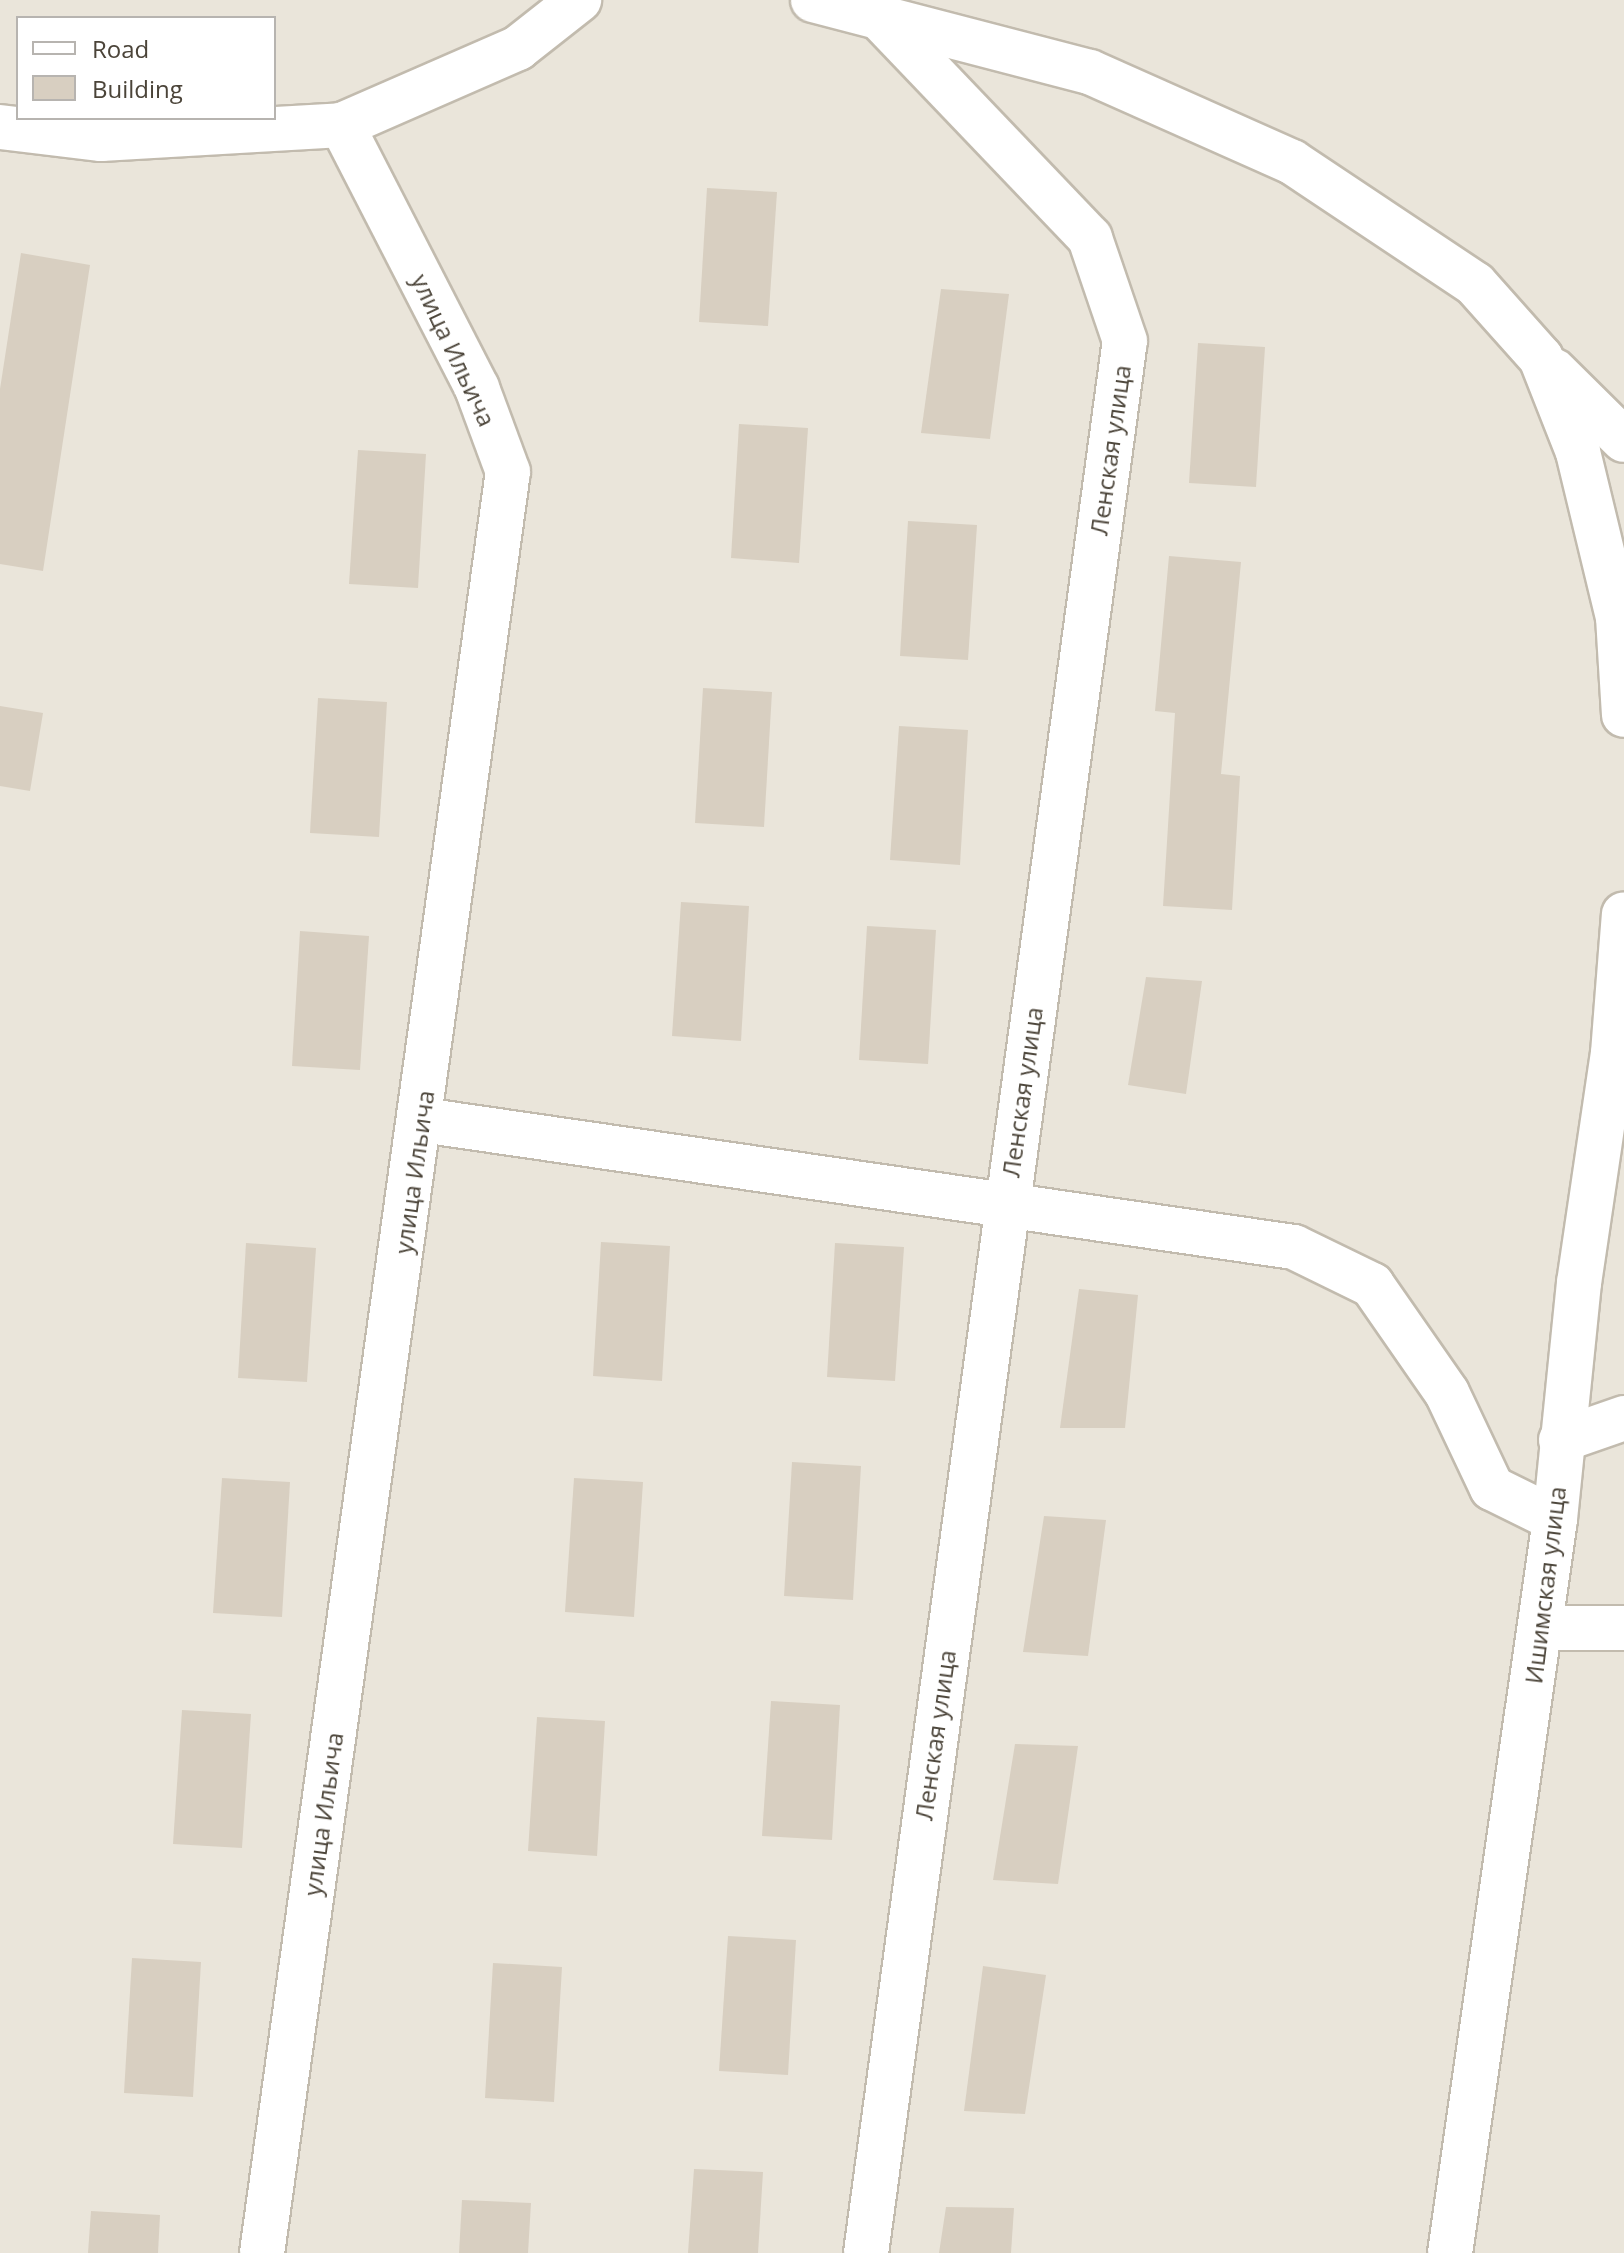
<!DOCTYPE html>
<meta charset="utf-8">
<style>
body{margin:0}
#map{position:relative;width:1624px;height:2253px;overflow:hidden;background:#f6f3ec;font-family:"Open Sans",sans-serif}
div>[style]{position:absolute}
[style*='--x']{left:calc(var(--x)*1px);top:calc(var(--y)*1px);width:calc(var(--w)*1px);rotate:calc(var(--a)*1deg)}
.residential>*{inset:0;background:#eae5da}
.building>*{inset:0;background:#d8cfc1}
.roads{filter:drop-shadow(2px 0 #c2bbae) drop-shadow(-2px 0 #c2bbae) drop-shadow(0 2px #c2bbae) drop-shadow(0 -2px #c2bbae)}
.minor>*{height:44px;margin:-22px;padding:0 22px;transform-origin:22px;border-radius:22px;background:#fff}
span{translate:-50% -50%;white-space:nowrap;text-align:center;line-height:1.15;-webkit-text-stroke:6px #fff;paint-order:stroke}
.street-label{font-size:24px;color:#4b4439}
.legend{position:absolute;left:16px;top:16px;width:260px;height:104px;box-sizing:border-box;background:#fff;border:2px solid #b7b4b0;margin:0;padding:10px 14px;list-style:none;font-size:24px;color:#4b4439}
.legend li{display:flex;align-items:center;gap:16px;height:40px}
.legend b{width:40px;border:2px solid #b7b4b0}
</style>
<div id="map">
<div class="residential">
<i style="clip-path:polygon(evenodd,0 0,1624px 0,1624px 2253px,0 2253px,0 0,18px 18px,274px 18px,274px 118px,18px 118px,18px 18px)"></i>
</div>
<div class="building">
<i style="clip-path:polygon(707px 188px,777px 192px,768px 326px,699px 322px)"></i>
<i style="clip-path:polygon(21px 253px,90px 265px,43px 571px,0 564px,0 389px)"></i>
<i style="clip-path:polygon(941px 289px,1009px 294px,990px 439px,921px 433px)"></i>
<i style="clip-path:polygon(1198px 343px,1265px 347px,1256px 487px,1189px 483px)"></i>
<i style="clip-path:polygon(739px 424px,808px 428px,799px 563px,731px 558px)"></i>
<i style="clip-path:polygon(358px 450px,426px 454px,418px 588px,349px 584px)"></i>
<i style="clip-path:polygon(908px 521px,977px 525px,968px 660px,900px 656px)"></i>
<i style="clip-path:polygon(1169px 556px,1241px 562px,1221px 774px,1240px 776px,1232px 910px,1163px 906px,1175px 713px,1155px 711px)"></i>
<i style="clip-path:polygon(703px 688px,772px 692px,764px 827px,695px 823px)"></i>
<i style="clip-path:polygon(318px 698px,387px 702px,379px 837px,310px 833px)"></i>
<i style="clip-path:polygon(0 706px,43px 713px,30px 791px,0 786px)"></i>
<i style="clip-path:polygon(899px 726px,968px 730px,960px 865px,890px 860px)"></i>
<i style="clip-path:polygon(681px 902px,749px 906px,741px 1041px,672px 1036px)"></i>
<i style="clip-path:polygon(867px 926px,936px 930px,928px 1064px,859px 1060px)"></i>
<i style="clip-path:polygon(300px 931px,369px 936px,360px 1070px,292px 1066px)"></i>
<i style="clip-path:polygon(1146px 977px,1202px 981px,1186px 1094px,1128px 1085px)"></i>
<i style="clip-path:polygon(601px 1242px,670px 1246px,662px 1381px,593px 1376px)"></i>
<i style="clip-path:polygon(246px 1243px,316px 1248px,307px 1382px,238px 1378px)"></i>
<i style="clip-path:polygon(835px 1243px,904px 1247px,895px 1381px,827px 1377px)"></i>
<i style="clip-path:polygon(1079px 1289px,1138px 1295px,1125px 1428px,1060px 1428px)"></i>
<i style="clip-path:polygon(792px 1462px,861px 1466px,853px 1600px,784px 1596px)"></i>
<i style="clip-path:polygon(222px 1478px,290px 1482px,282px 1617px,213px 1613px)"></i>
<i style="clip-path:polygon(574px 1478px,643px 1482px,634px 1617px,565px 1612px)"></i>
<i style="clip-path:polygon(1044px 1516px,1106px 1520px,1088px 1656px,1023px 1652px)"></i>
<i style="clip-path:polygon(771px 1701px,840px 1705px,832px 1840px,762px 1836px)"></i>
<i style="clip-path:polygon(182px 1710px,251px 1714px,242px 1848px,173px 1844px)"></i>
<i style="clip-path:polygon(537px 1717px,605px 1721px,597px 1856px,528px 1851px)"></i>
<i style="clip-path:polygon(1015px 1744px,1078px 1746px,1058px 1884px,993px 1880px)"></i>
<i style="clip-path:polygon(728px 1936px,796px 1940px,788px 2075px,719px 2071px)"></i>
<i style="clip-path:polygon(132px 1958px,201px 1962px,193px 2097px,124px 2093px)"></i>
<i style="clip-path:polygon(493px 1963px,562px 1967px,554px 2102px,485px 2098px)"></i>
<i style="clip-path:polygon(983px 1966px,1046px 1975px,1025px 2114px,964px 2111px)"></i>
<i style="clip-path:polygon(694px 2169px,763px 2172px,758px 2253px,688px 2253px)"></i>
<i style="clip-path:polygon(462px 2200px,531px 2203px,528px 2253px,459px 2253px)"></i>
<i style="clip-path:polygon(946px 2207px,1014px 2208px,1011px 2253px,939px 2253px)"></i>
<i style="clip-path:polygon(91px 2211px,160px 2215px,158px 2253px,88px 2253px)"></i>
</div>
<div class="roads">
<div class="minor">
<i style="--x:813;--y:0;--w:286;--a:14.6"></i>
<i style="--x:1090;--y:72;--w:221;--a:24"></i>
<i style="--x:1292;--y:162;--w:220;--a:33.7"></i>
<i style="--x:1475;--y:284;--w:99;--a:48.3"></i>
<i style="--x:1541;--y:358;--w:101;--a:68.5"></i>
<i style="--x:1578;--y:452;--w:170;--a:76.4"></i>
<i style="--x:1618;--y:617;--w:98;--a:86.5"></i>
<i style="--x:0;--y:127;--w:102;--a:6.8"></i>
<i style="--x:101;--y:139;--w:241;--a:-3.3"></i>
<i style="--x:342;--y:125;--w:192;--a:-23.6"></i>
<i style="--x:518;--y:48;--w:78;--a:-38.2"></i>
<i style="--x:1554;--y:371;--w:98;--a:44.6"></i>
<i style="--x:422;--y:1120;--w:881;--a:8.29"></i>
<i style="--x:1294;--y:1247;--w:87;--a:26"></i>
<i style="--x:1372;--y:1285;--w:131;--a:55.2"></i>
<i style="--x:1447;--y:1393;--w:105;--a:64.7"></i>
<i style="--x:1492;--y:1488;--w:70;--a:26.2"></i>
<i style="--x:1561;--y:1440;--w:67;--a:-19.2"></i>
<i style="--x:1540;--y:1628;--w:84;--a:0"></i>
<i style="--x:262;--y:2253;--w:1798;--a:-82.14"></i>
<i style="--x:508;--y:472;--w:90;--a:-110.3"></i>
<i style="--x:477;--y:388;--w:296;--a:-117.2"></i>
<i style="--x:866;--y:2253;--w:1929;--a:-82.29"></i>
<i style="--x:1125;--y:341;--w:109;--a:-108.8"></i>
<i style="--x:1090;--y:238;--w:304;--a:-133.7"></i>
<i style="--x:1450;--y:2253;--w:741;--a:-81.86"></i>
<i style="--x:1555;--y:1519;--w:237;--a:-84.2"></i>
<i style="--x:1579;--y:1283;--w:232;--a:-81.6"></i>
<i style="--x:1613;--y:1053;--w:139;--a:-85.5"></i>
</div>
</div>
<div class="street-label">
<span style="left:454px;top:350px;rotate:65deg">улица Ильича</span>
<span style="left:1110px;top:450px;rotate:-82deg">Ленская улица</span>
<span style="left:1022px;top:1092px;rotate:-82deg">Ленская улица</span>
<span style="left:414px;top:1172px;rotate:-82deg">улица Ильича</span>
<span style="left:1545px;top:1585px;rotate:-83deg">Ишимская улица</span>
<span style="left:935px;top:1735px;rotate:-82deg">Ленская улица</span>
<span style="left:323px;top:1814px;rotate:-82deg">улица Ильича</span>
</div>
<ul class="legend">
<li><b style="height:10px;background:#fff"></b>Road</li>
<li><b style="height:22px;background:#d8cfc1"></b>Building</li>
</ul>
</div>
